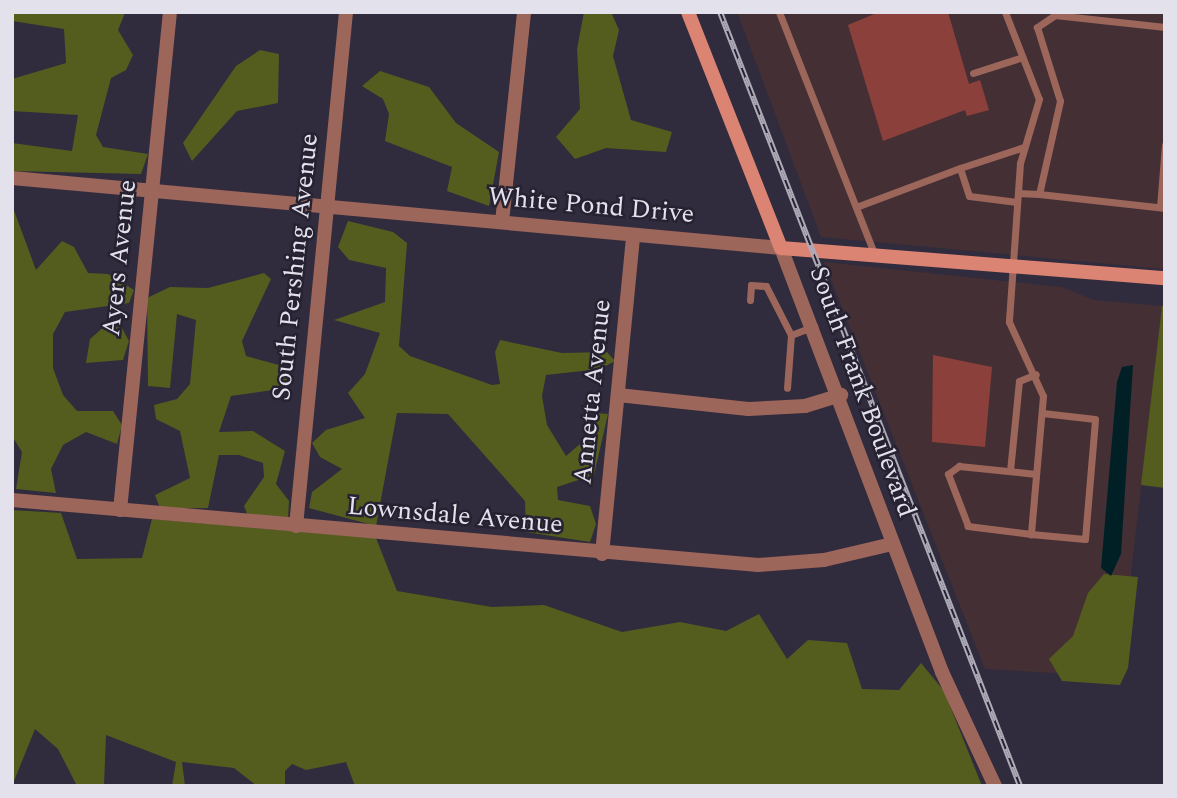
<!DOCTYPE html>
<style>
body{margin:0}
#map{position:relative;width:1177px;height:798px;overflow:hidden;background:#302b3d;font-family:Spectral,serif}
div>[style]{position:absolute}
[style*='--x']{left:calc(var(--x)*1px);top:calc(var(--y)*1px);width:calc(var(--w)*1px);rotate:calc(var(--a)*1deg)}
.commercial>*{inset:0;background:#443034}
.green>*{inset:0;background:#545d1e}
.water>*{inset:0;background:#002026}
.building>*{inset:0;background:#8c403b}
.lane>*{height:7px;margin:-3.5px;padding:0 3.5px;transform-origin:3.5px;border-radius:3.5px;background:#9d665b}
.street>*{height:14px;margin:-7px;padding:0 7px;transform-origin:7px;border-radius:7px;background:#9d665b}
.secondary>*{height:14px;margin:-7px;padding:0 7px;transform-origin:7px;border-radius:7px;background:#dc8473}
.rail>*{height:6px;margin-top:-3px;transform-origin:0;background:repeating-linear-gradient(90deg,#262232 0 10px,#aeabb8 0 20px);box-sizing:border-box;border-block:2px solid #aeabb8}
span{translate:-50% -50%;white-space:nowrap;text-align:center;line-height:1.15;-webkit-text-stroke:5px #262232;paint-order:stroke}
.street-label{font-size:26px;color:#e3e1ec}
.frame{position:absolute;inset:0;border:14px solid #e3e1ec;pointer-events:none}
</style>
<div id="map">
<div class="commercial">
<i style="clip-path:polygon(737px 12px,1165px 12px,1165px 269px,821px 237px)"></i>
<i style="clip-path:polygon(824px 262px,1062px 287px,1094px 300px,1162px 306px,1119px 677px,985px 669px)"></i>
</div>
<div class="green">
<i style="clip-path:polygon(12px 12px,125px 13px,118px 30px,133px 55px,126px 70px,111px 78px,96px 135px,103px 147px,148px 154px,141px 174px,12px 171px,12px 143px,72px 151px,78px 115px,12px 111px,12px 79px,66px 63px,64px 29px,12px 21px)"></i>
<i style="clip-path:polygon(584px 12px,611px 12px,619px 30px,613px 56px,631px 120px,672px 132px,666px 152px,606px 148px,575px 159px,556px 137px,580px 109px,577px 49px)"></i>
<i style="clip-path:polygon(260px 50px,279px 54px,278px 103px,237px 111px,192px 161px,183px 143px,236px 66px)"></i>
<i style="clip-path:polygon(380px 71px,429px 87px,456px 123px,499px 152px,489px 206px,447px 191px,452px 167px,385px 141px,389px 114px,383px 99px,362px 86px)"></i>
<i style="clip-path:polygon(12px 205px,36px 270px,62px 241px,74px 247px,88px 273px,108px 274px,134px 290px,129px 303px,65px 312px,53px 334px,53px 368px,63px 395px,77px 411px,113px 411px,122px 425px,117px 444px,86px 432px,63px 445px,51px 469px,56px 493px,16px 489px,22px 452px,12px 436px)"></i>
<i style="clip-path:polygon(348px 221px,393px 232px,407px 243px,399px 346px,410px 356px,492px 385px,500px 384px,495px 352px,500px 340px,562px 353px,607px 352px,615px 361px,600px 369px,546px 375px,542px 396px,547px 425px,566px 456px,587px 438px,596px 413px,608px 414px,594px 475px,557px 487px,558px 500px,590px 506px,596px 524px,590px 542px,526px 532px,525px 501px,448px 414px,397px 413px,376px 526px,309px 508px,312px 492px,342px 469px,320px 457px,312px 443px,326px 430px,365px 418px,348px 393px,365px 374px,380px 333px,334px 320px,385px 302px,386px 268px,349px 260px,338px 247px)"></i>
<i style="clip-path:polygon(264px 273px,271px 279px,242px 341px,246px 356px,286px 367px,290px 375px,280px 389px,231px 396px,219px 432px,253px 431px,285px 451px,276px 484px,289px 501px,288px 519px,248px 516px,244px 506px,264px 477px,263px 463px,239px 455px,219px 455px,208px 508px,160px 508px,155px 495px,190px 478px,180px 431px,156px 419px,154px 405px,177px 399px,190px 384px,196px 320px,177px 314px,170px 388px,148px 386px,147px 298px,170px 287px,208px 288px)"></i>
<i style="clip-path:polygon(1162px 306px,1165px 306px,1165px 488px,1141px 485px)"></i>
<i style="clip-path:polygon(107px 324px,122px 328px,129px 341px,123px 360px,86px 363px,90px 339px)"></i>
<i style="clip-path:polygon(12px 510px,61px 513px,77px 559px,142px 558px,152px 519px,376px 538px,397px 591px,492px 607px,544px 605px,622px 632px,680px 622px,726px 631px,759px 614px,787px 659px,808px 640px,847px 643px,862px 689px,899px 690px,921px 663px,944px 691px,982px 786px,355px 786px,346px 762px,306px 770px,292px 764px,285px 771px,285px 786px,257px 786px,234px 768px,182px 762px,185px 786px,172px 786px,176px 762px,106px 735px,104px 786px,77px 786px,58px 749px,35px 729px,12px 786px)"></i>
<i style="clip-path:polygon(1104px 574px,1138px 577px,1128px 668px,1120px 685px,1062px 681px,1049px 659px,1073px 636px,1088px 593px)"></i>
</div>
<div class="water">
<i style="clip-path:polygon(1133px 365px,1121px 554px,1111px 576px,1101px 568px,1117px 382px,1122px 367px)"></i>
</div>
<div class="building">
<i style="clip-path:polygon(879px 12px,948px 12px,969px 84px,980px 80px,989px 110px,967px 116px,965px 110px,883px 141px,848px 25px)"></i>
<i style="clip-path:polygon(933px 355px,992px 367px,985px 447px,932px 442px)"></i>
</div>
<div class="lane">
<i style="--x:779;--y:12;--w:262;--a:68.5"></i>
<i style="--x:1005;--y:12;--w:93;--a:68.7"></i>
<i style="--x:1039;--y:99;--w:67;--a:106.5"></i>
<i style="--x:1020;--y:163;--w:159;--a:94"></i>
<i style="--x:1009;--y:322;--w:81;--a:65.3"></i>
<i style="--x:1043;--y:396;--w:139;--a:95"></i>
<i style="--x:1031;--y:534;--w:64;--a:-172.8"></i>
<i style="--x:968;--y:526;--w:56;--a:-111"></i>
<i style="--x:948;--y:474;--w:14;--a:-36"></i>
<i style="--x:959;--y:466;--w:77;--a:5.9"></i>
<i style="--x:1165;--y:27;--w:111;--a:-173.8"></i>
<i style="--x:1055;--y:15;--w:22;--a:146"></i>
<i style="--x:1037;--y:27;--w:77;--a:72.7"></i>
<i style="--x:1060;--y:101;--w:95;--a:102.7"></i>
<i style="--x:1039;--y:194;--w:127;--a:6.3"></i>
<i style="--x:973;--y:73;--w:52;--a:-17.7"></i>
<i style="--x:1018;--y:193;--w:21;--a:3"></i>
<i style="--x:1017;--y:202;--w:48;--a:-172.9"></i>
<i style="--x:969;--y:196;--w:29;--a:-108"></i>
<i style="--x:960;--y:168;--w:67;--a:-18.2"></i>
<i style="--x:856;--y:207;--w:111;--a:-20.6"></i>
<i style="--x:1160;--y:207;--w:62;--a:-85.4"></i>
<i style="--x:750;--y:300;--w:15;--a:-86"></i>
<i style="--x:751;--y:285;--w:15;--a:4"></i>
<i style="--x:766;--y:286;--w:55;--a:63"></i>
<i style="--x:791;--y:335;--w:53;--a:94.3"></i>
<i style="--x:791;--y:335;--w:25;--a:-21"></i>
<i style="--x:1010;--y:471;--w:90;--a:-84.3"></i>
<i style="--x:1019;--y:381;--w:18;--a:-22"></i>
<i style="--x:1031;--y:534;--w:54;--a:5.3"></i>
<i style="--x:1085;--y:539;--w:120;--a:-85.2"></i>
<i style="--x:1095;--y:419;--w:53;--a:-173.5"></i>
</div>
<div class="street">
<i style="--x:12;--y:178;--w:772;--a:5.2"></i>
<i style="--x:781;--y:248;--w:454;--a:69.2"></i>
<i style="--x:942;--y:672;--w:126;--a:65.1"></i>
<i style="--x:502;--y:222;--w:211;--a:-84"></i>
<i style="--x:618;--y:395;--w:131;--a:6.1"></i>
<i style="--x:748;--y:409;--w:57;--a:-3"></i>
<i style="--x:805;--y:406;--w:38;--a:-17"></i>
<i style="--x:12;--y:500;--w:749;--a:4.98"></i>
<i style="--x:758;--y:565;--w:66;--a:-4.3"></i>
<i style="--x:824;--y:560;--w:70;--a:-13.2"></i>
<i style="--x:120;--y:510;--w:501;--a:-84.27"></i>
<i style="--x:296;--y:526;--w:516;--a:-84.44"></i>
<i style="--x:602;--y:554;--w:320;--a:-84.4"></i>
</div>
<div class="secondary">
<i style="--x:688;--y:12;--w:254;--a:68.5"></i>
<i style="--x:781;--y:248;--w:385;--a:4.5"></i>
</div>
<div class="rail">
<i style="--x:720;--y:12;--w:830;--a:68.81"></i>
</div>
<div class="street-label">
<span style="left:591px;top:206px;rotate:5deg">White Pond Drive</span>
<span style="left:120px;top:258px;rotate:-84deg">Ayers Avenue</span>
<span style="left:296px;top:267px;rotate:-84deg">South Pershing Avenue</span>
<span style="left:593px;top:392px;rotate:-84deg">Annetta Avenue</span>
<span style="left:862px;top:392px;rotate:70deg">South Frank Boulevard</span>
<span style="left:455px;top:516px;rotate:5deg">Lownsdale Avenue</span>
</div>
<div class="frame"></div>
</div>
